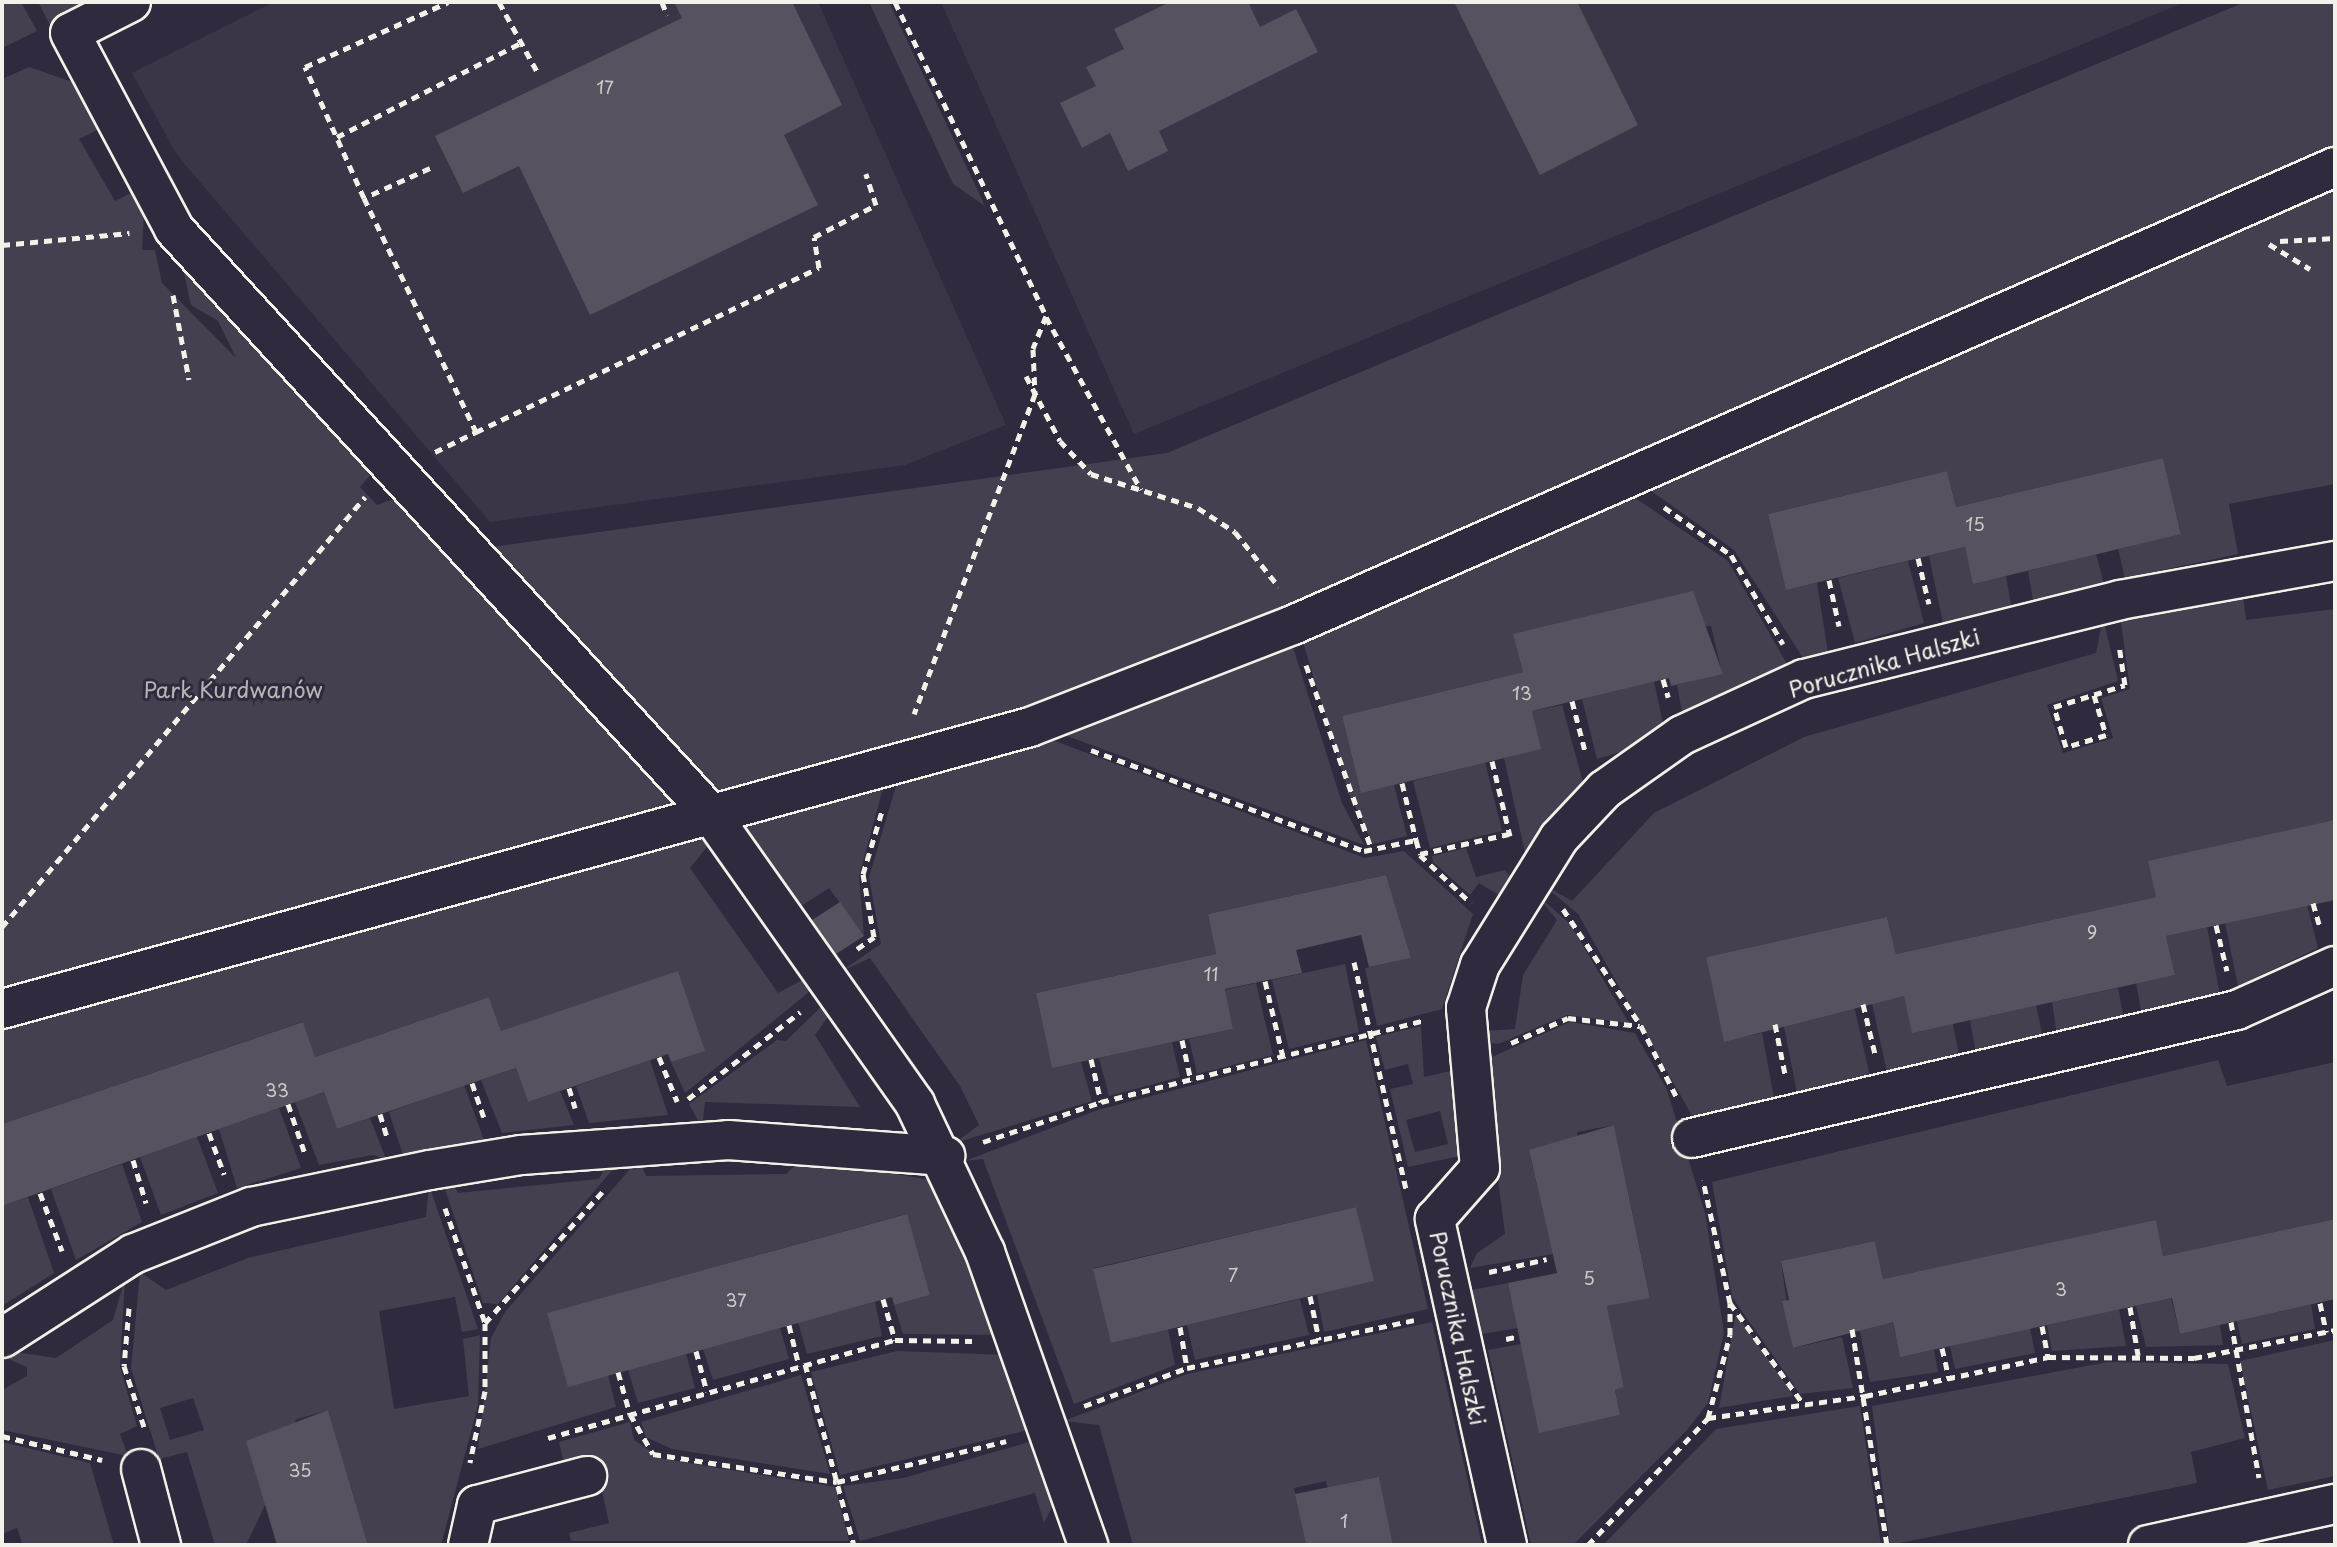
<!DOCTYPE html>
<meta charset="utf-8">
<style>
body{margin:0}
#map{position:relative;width:2337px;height:1547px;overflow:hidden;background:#2f2a3d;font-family:"Playpen Sans",sans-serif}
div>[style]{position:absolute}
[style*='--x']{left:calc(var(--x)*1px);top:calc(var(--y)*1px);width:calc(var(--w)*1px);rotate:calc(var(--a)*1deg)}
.built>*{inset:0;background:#3b3647}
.green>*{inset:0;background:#454050}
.building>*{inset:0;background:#56525f}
.path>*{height:5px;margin-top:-2.5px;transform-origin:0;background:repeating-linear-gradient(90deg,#f4f1e8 0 8px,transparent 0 14px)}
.roads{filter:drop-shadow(2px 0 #f4f1e8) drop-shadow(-2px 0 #f4f1e8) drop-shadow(0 2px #f4f1e8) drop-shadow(0 -2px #f4f1e8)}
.street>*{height:38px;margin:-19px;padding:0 19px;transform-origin:19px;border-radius:19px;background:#2f2a3d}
span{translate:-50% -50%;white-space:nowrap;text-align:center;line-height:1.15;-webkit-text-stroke:6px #2f2a3d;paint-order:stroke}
.number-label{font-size:18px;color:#ccc9c6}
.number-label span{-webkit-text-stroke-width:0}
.street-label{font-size:22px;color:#f4f1e8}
.park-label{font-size:22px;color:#b7b3b3}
.frame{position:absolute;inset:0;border:4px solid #f4f1e8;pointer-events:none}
</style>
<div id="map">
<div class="built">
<i style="clip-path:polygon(274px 2px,818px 2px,1006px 425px,905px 465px,490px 522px,177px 155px,132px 73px)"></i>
<i style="clip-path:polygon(941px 2px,2185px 2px,1134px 434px)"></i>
</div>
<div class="green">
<i style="clip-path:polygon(2px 2px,21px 2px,37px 31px,2px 48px)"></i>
<i style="clip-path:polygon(38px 2px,100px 2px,50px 25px)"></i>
<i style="clip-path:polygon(869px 2px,889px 2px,985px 206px,953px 184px)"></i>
<i style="clip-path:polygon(2245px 2px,2335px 2px,2335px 484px,2229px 504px,2238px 554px,2125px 578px,2118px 549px,2181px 533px,2163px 458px,1956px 507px,1947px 471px,1768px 514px,1786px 589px,1817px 583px,1828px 653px,1805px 661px,1734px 550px,1643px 485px,2168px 252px,2160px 221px,1243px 630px,973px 727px,2px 991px,2px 79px,29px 67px,75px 83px,97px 130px,79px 139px,115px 201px,133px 192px,144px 211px,142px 250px,155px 250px,162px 283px,236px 358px,218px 321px,191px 305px,181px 260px,371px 474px,360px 487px,377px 505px,396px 498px,448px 553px,1167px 453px)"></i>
<i style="clip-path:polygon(1625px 491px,1728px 561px,1791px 671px,1683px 718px,1677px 685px,1722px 673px,1711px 626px,1514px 635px,1523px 672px,1342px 716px,1361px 792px,1394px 785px,1407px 836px,1373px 844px,1349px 794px,1302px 639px)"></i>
<i style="clip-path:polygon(1965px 547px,1974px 583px,2006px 576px,2013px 617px,1945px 633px,1929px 556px)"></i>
<i style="clip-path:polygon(2096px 554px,2105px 588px,2034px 606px,2028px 571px)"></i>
<i style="clip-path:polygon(1908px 561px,1924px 623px,1855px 643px,1838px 578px)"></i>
<i style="clip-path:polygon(2242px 588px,2246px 620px,2335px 609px,2335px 820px,2156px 897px,1896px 954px,1887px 917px,1706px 957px,1724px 1041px,1762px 1033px,1775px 1103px,1695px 1121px,1578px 914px,1542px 884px,1572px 901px,1654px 813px,1804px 737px,2096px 653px,2103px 618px,2118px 681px,2047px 705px,2063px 753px,2113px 738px,2101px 698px,2130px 689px,2120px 615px)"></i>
<i style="clip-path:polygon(1292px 644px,1342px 803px,1364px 845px,1056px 732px)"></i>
<i style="clip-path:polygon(1654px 681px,1666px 738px,1597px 759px,1582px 699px)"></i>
<i style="clip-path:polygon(1562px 705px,1585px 790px,1526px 857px,1504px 758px,1540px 749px,1532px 711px)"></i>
<i style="clip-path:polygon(1047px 738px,1365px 858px,1404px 851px,1473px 914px,1442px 1009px,1377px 1026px,1365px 968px,1411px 958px,1386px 875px,1208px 914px,1216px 954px,1036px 993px,1052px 1067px,1081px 1062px,1092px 1101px,955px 1143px,979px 1125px,960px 1086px,870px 958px,840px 972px,881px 944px,869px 877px,898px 779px)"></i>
<i style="clip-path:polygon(1485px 762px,1502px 831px,1430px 848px,1413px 781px)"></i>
<i style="clip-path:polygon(884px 785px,859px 876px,864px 936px,829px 888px,795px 910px,742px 828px)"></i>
<i style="clip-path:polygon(706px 834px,710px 843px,690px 868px,778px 993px,808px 977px,814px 988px,685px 1093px,671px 1062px,704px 1051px,501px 1031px,489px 997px,315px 1057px,302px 1022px,2px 1124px,2px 1025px)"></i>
<i style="clip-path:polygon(1466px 848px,1476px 877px,1505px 870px,1512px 878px,1499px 895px,1479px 883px,1470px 895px,1433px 862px,1432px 856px)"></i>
<i style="clip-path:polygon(1537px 895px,1570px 924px,1629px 1023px,1567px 1015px,1498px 1044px,1482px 1041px,1484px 1031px,1515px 1029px,1523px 975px,1557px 920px)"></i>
<i style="clip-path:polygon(2307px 905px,2318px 948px,2238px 986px,2225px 923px)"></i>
<i style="clip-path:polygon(2207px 927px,2220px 995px,2142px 1016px,2136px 983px,2175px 975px,2166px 936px)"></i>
<i style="clip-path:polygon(1345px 964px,1359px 1032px,1289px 1049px,1272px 980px)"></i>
<i style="clip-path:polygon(1256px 983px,1273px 1055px,1197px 1074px,1189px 1039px,1233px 1029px,1225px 990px)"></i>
<i style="clip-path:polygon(2118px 988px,2124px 1020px,2057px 1035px,2052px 1002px)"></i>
<i style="clip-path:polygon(1904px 995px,1953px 1024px,1960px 1060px,1888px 1077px,1872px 1003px)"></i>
<i style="clip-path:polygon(825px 1003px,830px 1014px,815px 1035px,860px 1107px,705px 1102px,702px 1128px,689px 1104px,777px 1040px,786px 1041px)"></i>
<i style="clip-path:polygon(2036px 1005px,2043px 1038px,1976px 1054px,1970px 1020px)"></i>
<i style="clip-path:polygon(1854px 1006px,1871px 1081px,1798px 1098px,1783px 1022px)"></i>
<i style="clip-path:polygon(1570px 1022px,1635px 1033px,1667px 1090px,1705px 1213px,1724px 1332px,1708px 1403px,1687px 1430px,1573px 1545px,1531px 1545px,1488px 1350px,1521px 1344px,1540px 1432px,1620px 1415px,1615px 1390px,1624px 1387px,1607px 1306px,1650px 1297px,1614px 1125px,1577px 1132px,1580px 1148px,1569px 1141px,1529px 1151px,1553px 1254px,1470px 1268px,1477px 1253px,1505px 1234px,1483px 1061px)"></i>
<i style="clip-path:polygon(evenodd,1421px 1026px,1424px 1077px,1455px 1070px,1465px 1155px,1408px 1167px,1390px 1089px,1413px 1084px,1408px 1064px,1385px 1070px,1376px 1037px,1421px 1026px,1440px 1111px,1448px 1144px,1415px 1152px,1406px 1120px,1440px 1111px)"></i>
<i style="clip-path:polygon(1366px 1040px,1428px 1309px,1324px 1332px,1317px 1294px,1373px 1281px,1356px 1207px,1094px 1268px,1111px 1343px,1168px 1329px,1175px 1365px,1074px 1404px,983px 1159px,965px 1161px,1098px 1110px)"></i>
<i style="clip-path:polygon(1172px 1042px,1180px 1077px,1109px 1096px,1099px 1058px)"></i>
<i style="clip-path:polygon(650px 1060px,668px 1115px,589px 1123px,576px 1086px)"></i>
<i style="clip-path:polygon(2218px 1060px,2227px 1086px,2335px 1062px,2335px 1219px,2163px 1256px,2156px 1221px,1883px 1279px,1875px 1241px,1781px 1261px,1793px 1348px,1842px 1337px,1853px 1388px,1800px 1394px,1732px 1297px,1712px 1182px)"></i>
<i style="clip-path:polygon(516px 1068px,528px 1102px,560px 1091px,574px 1125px,502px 1133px,481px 1080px)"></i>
<i style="clip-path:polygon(464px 1085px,484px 1140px,403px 1155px,389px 1112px)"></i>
<i style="clip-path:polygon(324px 1092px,337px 1129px,370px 1118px,386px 1159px,373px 1155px,319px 1165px,295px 1102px)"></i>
<i style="clip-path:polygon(279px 1108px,301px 1168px,237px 1188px,219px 1129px)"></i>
<i style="clip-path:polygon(197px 1137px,218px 1193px,161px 1215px,140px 1157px)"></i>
<i style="clip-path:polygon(803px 1158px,930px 1180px,942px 1192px,1003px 1335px,903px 1334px,894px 1305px,930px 1295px,906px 1214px,548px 1313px,568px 1386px,608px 1375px,616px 1407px,478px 1449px,491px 1338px,505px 1312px,639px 1159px,646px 1176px,786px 1174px)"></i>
<i style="clip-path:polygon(620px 1161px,498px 1304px,483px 1303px,443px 1183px,451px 1181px,458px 1193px,599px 1179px,608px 1162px)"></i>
<i style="clip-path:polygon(122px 1164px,142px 1222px,76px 1260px,51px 1189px)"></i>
<i style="clip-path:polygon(evenodd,429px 1185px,478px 1329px,462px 1332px,455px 1297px,379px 1311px,394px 1409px,469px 1396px,463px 1339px,480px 1335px,478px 1405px,441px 1545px,368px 1545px,328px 1410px,295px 1420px,298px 1436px,246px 1545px,215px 1545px,187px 1452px,159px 1459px,131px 1369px,140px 1272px,166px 1290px,248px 1258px,426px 1217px,429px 1185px,193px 1398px,204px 1430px,170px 1440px,160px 1408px,193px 1398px)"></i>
<i style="clip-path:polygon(28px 1197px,54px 1273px,2px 1306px,2px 1206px)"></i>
<i style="clip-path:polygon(125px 1278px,120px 1367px,137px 1426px,120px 1434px,128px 1456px,2px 1430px,2px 1390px,27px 1376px,27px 1367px,4px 1357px,8px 1351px,56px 1358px,113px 1320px)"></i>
<i style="clip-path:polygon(1508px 1283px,1518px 1328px,1482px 1334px,1472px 1290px)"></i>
<i style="clip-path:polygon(2171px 1298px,2180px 1334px,2220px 1325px,2223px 1345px,2146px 1347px,2136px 1306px)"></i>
<i style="clip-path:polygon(1300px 1299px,1309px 1335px,1195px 1360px,1187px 1325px)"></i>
<i style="clip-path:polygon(875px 1302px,882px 1336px,807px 1354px,798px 1322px)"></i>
<i style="clip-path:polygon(2311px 1304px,2315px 1329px,2242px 1344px,2237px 1321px)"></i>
<i style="clip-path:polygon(2119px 1309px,2126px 1346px,2052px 1351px,2047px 1325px)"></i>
<i style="clip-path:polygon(1736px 1313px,1793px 1395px,1793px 1396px,1719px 1408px)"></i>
<i style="clip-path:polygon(1892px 1320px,1900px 1356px,1934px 1350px,1938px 1372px,1870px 1382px,1859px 1327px)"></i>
<i style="clip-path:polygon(1432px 1322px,1482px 1545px,1393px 1545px,1379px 1478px,1330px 1497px,1326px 1481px,1294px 1488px,1306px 1545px,1133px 1545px,1099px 1425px,1064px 1421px,1187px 1374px)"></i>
<i style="clip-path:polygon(780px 1328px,789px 1359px,713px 1380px,703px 1349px)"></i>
<i style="clip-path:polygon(2030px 1328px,2035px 1353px,1955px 1369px,1950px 1346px)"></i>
<i style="clip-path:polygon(2335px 1340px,2335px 1476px,2268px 1490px,2240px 1361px)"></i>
<i style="clip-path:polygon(897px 1351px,1009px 1355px,1037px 1428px,840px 1475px,811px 1372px)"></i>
<i style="clip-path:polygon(686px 1353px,695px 1388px,638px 1403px,628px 1370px)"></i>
<i style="clip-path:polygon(2108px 1362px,2228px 1364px,2245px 1438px,2191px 1452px,2197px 1483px,1890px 1545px,1872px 1406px)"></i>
<i style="clip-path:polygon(801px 1375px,830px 1474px,672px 1449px,646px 1437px,641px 1422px)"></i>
<i style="clip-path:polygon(1860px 1406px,1881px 1545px,1603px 1545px,1716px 1429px)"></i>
<i style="clip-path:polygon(630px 1422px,634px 1440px,663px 1459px,835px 1487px,849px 1541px,571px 1541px,569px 1533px,609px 1523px,602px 1491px,571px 1494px,559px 1442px)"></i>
<i style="clip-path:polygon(1040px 1439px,1054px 1503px,1044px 1523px,1035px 1493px,860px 1541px,843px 1486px,903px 1478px)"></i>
<i style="clip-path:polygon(2px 1442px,90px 1463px,114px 1545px,23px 1545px,17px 1528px,2px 1534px)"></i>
</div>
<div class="building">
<i style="clip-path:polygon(674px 2px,792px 2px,842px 105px,784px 135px,818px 205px,590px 315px,519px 166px,463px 193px,435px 136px,682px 18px)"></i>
<i style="clip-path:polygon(1170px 2px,1248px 2px,1260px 27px,1296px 9px,1318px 52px,1159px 131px,1168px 151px,1128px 171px,1110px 133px,1082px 148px,1060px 103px,1096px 86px,1086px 67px,1124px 49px,1114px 29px)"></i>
<i style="clip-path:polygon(1454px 2px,1577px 2px,1638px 125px,1540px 175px)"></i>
<i style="clip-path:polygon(2163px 458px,2181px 534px,1973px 584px,1965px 547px,1786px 590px,1768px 514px,1947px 471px,1956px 507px)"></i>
<i style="clip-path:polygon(1693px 591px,1723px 674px,1671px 686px,1669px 678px,1532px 711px,1541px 749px,1361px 793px,1342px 716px,1523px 672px,1513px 634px)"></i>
<i style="clip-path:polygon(2335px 820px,2335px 900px,2166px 936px,2175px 975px,1912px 1033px,1904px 996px,1724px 1042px,1706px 957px,1887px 917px,1896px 954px,2156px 897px,2148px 861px)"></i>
<i style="clip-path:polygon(1386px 875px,1411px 958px,1369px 967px,1361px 935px,1296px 950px,1302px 973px,1225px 989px,1233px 1029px,1052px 1068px,1036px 993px,1216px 954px,1208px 914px)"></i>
<i style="clip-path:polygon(840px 902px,864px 936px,836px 954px,812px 920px)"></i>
<i style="clip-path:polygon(678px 971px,705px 1051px,671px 1062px,668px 1054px,528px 1102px,516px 1068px,337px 1129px,324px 1092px,2px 1206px,2px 1124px,303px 1022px,315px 1057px,489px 997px,501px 1031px)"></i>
<i style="clip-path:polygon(1614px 1125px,1650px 1298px,1607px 1306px,1624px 1387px,1615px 1390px,1620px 1415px,1539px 1433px,1508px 1283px,1557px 1273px,1529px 1150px)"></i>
<i style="clip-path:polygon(1356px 1207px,1374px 1281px,1111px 1343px,1093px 1269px)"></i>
<i style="clip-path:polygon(907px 1214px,930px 1295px,894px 1305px,892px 1297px,568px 1387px,547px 1313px)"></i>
<i style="clip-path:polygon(2335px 1219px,2335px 1299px,2180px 1334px,2172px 1298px,1900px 1357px,1893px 1322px,1793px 1348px,1782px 1301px,1789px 1300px,1781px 1261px,1875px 1241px,1883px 1279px,2156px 1220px,2163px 1256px)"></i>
<i style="clip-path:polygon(328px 1410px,368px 1545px,277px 1545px,246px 1441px)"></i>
<i style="clip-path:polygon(1379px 1477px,1393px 1545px,1306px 1545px,1295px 1494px)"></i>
</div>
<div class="path">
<i style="--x:499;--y:2;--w:83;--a:61.3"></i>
<i style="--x:662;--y:2;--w:14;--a:69"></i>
<i style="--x:895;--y:2;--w:348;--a:64.3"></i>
<i style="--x:1046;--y:316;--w:35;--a:112"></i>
<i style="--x:1033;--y:349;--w:45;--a:87.5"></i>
<i style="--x:1035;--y:394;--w:342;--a:110.7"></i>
<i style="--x:337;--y:137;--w:207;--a:-27.1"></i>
<i style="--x:430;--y:168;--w:72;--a:155.6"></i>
<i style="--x:364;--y:198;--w:259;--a:64.4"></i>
<i style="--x:476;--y:432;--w:380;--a:-25.6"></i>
<i style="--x:819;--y:268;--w:31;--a:-99"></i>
<i style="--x:814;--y:237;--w:70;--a:-27.3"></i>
<i style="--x:876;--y:205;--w:33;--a:-108"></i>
<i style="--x:364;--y:198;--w:144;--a:-114.2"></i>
<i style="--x:305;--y:67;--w:157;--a:-24.4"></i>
<i style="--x:2280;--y:241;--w:55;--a:-3.1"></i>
<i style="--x:2269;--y:244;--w:48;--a:31.4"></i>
<i style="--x:2;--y:245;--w:128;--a:-5.4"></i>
<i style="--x:173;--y:295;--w:86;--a:79.3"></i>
<i style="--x:1046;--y:317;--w:197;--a:61.2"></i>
<i style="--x:1026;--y:376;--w:73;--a:62.4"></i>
<i style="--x:1060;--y:441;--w:45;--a:46.8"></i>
<i style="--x:1091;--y:474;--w:112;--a:17.6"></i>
<i style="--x:1198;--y:508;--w:44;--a:33"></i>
<i style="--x:1235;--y:532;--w:70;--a:51.3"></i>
<i style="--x:435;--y:452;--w:46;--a:-26"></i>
<i style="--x:1664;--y:507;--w:82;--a:35.6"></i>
<i style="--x:1731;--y:555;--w:103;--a:59.7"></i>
<i style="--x:1918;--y:558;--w:47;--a:76.6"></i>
<i style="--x:1829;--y:580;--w:47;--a:77.7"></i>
<i style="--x:1306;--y:665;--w:196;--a:70.4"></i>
<i style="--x:1663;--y:679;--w:19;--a:74"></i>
<i style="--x:2094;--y:695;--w:42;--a:73.3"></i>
<i style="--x:2106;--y:735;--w:42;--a:163.3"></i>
<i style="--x:2066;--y:747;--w:42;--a:-106.7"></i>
<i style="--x:2054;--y:707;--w:74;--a:-17.2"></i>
<i style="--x:2125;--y:685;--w:40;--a:-98.5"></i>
<i style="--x:1572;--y:701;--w:52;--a:75.4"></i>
<i style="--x:1091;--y:750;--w:291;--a:20.3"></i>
<i style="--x:1364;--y:851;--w:53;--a:-11.9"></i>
<i style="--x:1416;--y:840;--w:15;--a:74"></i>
<i style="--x:1420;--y:854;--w:91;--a:-12.7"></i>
<i style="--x:1492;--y:761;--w:77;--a:76.5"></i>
<i style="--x:1402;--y:783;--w:59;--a:76.2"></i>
<i style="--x:1420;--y:855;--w:70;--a:43.3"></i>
<i style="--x:2313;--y:903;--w:26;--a:74"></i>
<i style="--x:1563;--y:909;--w:141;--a:56.3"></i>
<i style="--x:1641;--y:1026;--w:80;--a:63.4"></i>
<i style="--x:2216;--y:925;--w:47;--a:76.6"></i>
<i style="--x:2;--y:927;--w:563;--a:-49.83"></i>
<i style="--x:857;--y:949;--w:21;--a:-35"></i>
<i style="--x:874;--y:937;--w:64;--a:-99.9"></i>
<i style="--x:863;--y:874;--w:66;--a:-73.2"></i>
<i style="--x:1354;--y:962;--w:233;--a:77.1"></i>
<i style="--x:1265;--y:981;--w:78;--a:76.7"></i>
<i style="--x:1863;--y:1004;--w:51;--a:76.5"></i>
<i style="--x:1775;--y:1024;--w:51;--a:78.7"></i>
<i style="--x:1182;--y:1040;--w:42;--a:77.6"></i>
<i style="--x:1511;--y:1043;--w:62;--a:-23.7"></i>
<i style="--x:1568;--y:1018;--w:72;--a:6.3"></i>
<i style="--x:659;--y:1057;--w:48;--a:67.8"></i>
<i style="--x:1091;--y:1059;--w:44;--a:76.9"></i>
<i style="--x:472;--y:1083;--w:37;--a:71"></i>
<i style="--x:569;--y:1088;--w:21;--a:73"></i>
<i style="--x:688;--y:1099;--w:142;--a:-37.8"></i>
<i style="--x:288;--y:1104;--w:53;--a:71.2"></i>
<i style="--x:380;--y:1114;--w:24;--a:73"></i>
<i style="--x:209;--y:1133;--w:44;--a:69.9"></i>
<i style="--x:983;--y:1142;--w:125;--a:-18.7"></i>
<i style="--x:1101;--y:1102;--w:333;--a:-14.2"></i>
<i style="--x:133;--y:1160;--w:45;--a:73.2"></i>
<i style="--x:40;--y:1193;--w:62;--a:69.2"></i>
<i style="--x:445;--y:1208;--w:122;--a:70.8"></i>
<i style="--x:485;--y:1323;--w:68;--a:90"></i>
<i style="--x:485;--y:1391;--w:73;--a:101.9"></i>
<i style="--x:1489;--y:1272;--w:59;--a:-12.6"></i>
<i style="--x:1310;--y:1296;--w:45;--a:78.4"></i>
<i style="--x:883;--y:1299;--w:43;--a:73.7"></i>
<i style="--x:1730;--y:1303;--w:126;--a:54"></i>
<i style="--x:2320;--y:1303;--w:30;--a:78"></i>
<i style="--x:2130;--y:1307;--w:49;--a:80.5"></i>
<i style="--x:129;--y:1308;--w:58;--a:94.9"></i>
<i style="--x:124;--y:1366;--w:64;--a:71.8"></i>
<i style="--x:2231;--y:1322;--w:158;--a:79.8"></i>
<i style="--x:485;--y:1323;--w:176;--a:-48.2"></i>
<i style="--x:789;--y:1325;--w:42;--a:76.3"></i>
<i style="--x:2042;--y:1326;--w:32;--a:79"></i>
<i style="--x:1180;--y:1327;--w:42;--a:80.3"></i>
<i style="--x:1852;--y:1329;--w:219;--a:80.8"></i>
<i style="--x:1506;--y:1339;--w:13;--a:-13"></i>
<i style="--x:1942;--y:1348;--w:31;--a:77"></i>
<i style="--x:696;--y:1351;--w:42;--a:75"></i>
<i style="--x:805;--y:1364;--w:188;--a:74.9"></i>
<i style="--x:618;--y:1372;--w:44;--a:74.1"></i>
<i style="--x:630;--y:1414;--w:46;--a:60.1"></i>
<i style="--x:653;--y:1454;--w:186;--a:8.7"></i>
<i style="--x:837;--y:1482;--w:174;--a:-13.6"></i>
<i style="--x:1084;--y:1406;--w:110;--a:-20.3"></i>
<i style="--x:1187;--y:1368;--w:232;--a:-11.9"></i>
<i style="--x:1708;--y:1418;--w:159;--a:-8"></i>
<i style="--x:1865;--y:1396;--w:187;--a:-12"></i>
<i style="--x:2048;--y:1357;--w:146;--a:0.4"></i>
<i style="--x:2194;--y:1358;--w:144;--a:-11.2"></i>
<i style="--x:2;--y:1436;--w:103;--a:13.5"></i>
<i style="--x:548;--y:1438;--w:361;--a:-15.8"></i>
<i style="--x:895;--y:1340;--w:77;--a:0.7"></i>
<i style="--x:1588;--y:1545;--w:175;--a:-46.6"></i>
<i style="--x:1708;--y:1418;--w:86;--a:-75.2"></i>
<i style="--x:1730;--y:1335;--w:32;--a:-90"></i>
<i style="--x:1730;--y:1303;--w:126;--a:-102.4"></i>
</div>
<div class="roads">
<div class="street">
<i style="--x:131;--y:2;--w:68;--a:153.1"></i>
<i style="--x:70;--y:33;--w:222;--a:62"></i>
<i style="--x:174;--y:229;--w:793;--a:47.45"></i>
<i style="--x:710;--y:813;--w:356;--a:54.8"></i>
<i style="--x:915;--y:1104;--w:164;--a:64.7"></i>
<i style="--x:985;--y:1252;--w:311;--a:70.6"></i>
<i style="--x:2;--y:1009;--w:1066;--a:-15.34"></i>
<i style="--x:1030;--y:727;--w:282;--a:-21.2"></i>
<i style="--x:1293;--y:625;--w:1138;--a:-23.73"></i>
<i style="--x:1692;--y:1138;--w:560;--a:-13.22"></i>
<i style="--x:2237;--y:1010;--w:107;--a:-24.2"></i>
<i style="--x:2;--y:1338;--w:156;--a:-32.7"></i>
<i style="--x:133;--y:1254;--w:127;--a:-21.7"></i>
<i style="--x:251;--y:1207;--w:183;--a:-11.7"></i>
<i style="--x:430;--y:1170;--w:92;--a:-9.4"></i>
<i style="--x:521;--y:1155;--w:208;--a:-4.1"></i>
<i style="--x:728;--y:1140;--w:218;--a:4.2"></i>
<i style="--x:141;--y:1469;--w:79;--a:75.3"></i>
<i style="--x:468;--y:1545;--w:41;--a:-77.3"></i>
<i style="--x:477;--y:1505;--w:114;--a:-14.8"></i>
<i style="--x:1507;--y:1545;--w:334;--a:-102.5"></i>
<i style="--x:1435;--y:1219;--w:68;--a:-48.6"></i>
<i style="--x:1480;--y:1168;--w:161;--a:-95"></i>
<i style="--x:1466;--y:1008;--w:45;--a:-72"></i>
<i style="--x:1480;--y:965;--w:150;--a:-58.1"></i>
<i style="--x:1559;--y:838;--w:66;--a:-46.8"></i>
<i style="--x:1604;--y:790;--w:95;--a:-35.2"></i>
<i style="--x:1682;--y:735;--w:134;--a:-24.7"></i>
<i style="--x:1804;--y:679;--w:326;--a:-14"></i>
<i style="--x:2120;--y:600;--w:219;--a:-10.3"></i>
<i style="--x:2148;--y:1545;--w:191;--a:-12.4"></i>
</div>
</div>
<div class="number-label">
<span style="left:605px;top:87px">17</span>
<span style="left:1975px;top:524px">15</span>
<span style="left:1522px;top:693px">13</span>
<span style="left:2092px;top:932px">9</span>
<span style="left:1211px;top:974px">11</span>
<span style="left:277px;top:1090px">33</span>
<span style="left:1233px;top:1275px">7</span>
<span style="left:1589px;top:1278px">5</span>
<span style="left:2061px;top:1289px">3</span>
<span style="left:736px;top:1300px">37</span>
<span style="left:300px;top:1470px">35</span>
<span style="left:1344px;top:1521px">1</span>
</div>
<div class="street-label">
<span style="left:1884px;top:662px;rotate:-16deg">Porucznika Halszki</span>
<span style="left:1459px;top:1328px;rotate:78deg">Porucznika Halszki</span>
</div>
<div class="park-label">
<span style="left:233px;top:689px">Park Kurdwanów</span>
</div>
<div class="frame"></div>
</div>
